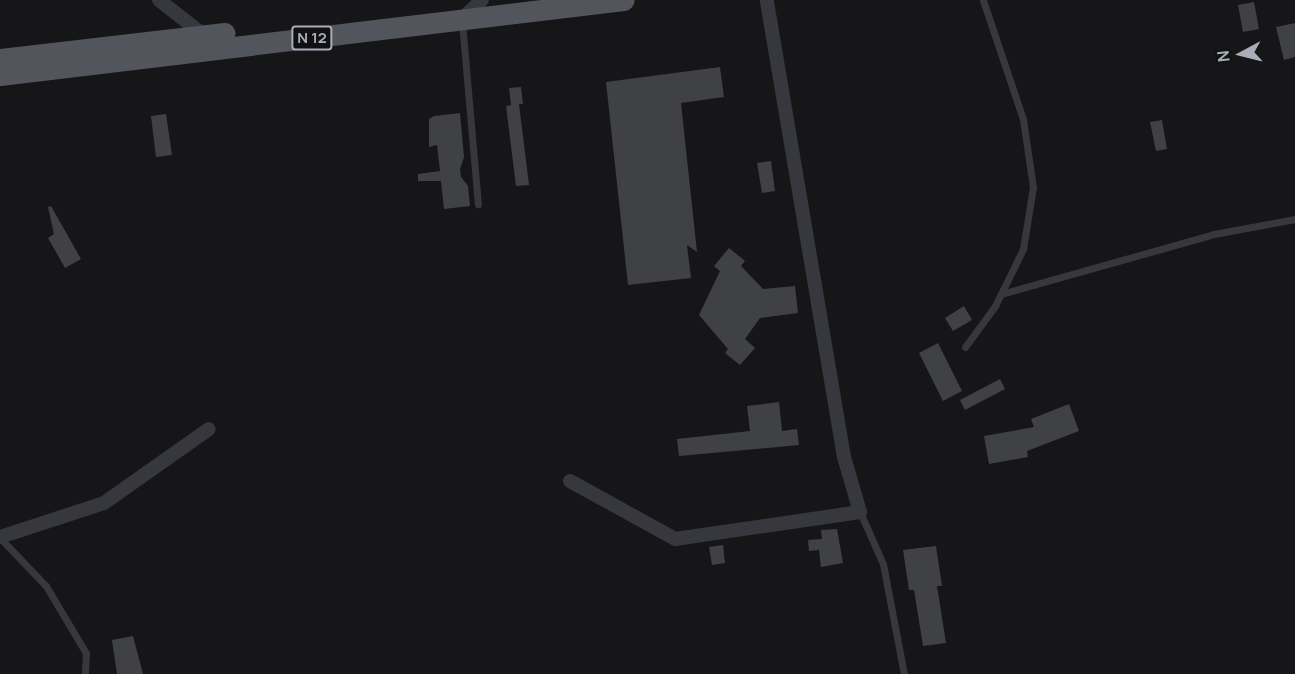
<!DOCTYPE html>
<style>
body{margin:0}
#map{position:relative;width:1295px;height:674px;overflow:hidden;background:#161618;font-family:Manrope,sans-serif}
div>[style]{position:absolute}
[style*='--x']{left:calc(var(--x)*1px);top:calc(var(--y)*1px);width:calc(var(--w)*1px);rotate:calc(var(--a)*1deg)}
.building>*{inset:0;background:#404145}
.lane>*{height:7px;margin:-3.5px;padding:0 3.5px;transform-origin:3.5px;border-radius:3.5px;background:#37383d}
.street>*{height:14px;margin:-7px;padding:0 7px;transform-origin:7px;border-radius:7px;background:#37383d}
.primary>*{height:21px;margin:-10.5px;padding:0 10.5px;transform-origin:10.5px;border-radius:10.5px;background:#53555c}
span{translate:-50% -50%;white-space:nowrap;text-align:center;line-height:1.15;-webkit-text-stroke:4.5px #111113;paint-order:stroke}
.shield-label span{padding:2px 4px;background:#111113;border:2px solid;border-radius:4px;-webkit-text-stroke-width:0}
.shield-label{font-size:15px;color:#a8adb8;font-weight:700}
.north{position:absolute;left:1211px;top:24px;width:60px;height:60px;-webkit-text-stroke:4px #111113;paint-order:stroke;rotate:263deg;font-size:16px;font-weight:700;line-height:24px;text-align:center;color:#a8adb8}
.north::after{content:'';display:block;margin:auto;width:21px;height:27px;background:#a8adb8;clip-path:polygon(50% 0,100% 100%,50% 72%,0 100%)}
</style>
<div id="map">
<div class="building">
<i style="clip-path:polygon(1254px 2px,1259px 29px,1243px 32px,1238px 5px)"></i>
<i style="clip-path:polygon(1295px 23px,1295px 57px,1284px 60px,1276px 27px)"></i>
<i style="clip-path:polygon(720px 67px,724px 97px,681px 103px,697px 252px,687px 245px,691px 278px,628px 285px,606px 82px)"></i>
<i style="clip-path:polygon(521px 87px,523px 104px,519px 104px,529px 185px,516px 186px,506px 106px,511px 105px,509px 88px)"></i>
<i style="clip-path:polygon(460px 113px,464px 157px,460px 169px,461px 177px,468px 186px,470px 206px,444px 209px,441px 181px,418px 181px,418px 174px,440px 171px,437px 145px,429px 147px,429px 119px,434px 116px)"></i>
<i style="clip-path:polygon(166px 114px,172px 155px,156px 157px,151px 116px)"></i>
<i style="clip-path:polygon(1162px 120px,1167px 149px,1156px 151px,1150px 122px)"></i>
<i style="clip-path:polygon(771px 161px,775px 191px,762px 193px,757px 163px)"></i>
<i style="clip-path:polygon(51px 206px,81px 259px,65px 268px,48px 238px,54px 234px,48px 207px)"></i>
<i style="clip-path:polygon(729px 248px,745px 261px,741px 266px,763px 289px,795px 286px,798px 313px,760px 318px,745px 339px,755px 348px,740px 365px,725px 353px,728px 349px,699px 315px,720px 271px,714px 266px)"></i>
<i style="clip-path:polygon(964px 306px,972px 320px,953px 331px,945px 318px)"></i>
<i style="clip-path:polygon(938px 343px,962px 391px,943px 401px,919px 353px)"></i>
<i style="clip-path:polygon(1000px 379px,1005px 389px,965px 410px,960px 400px)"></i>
<i style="clip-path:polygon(779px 402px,782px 431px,797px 429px,799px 445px,679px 456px,677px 439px,750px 431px,747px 406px)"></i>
<i style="clip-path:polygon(1069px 404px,1079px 431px,1027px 451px,1028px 457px,989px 464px,984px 436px,1034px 427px,1031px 419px)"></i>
<i style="clip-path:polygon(837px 529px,843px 563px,821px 567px,819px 550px,809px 551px,808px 540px,822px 539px,821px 530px)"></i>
<i style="clip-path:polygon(723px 545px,725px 563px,712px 565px,709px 547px)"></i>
<i style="clip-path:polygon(936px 546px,942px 586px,937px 586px,946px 643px,923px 646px,914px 590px,909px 590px,903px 550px)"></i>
<i style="clip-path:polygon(133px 636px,143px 674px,117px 674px,112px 640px)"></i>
</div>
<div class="lane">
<i style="--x:462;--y:22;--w:183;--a:85"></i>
<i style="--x:1001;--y:294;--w:221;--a:-15.7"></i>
<i style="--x:1214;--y:234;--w:82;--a:-10.5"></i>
<i style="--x:965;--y:347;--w:51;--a:-53.8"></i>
<i style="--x:995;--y:306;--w:64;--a:-63.8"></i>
<i style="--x:1023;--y:249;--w:63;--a:-80.8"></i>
<i style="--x:1033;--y:187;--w:69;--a:-98.4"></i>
<i style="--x:1023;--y:119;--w:126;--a:-108.6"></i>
<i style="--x:860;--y:512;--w:57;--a:66.1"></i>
<i style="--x:883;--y:564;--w:112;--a:79.2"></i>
<i style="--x:0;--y:538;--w:66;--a:46.2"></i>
<i style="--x:46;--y:586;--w:78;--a:59.2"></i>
<i style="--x:86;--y:653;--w:21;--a:93"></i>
</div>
<div class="street">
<i style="--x:159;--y:0;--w:60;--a:38.2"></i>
<i style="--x:462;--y:19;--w:28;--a:-44"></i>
<i style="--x:570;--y:481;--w:120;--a:28.9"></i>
<i style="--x:675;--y:539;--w:187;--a:-8.3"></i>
<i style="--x:860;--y:512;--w:57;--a:-106.2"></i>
<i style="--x:844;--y:457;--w:463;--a:-99.6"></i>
<i style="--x:0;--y:537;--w:109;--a:-18.1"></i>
<i style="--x:104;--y:503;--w:128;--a:-35.2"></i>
</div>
<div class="primary">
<i style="--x:0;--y:59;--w:226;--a:-6.6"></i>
<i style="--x:0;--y:75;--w:628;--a:-6.85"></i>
</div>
<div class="shield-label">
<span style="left:312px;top:38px">N 12</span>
</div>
<div class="north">N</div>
</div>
